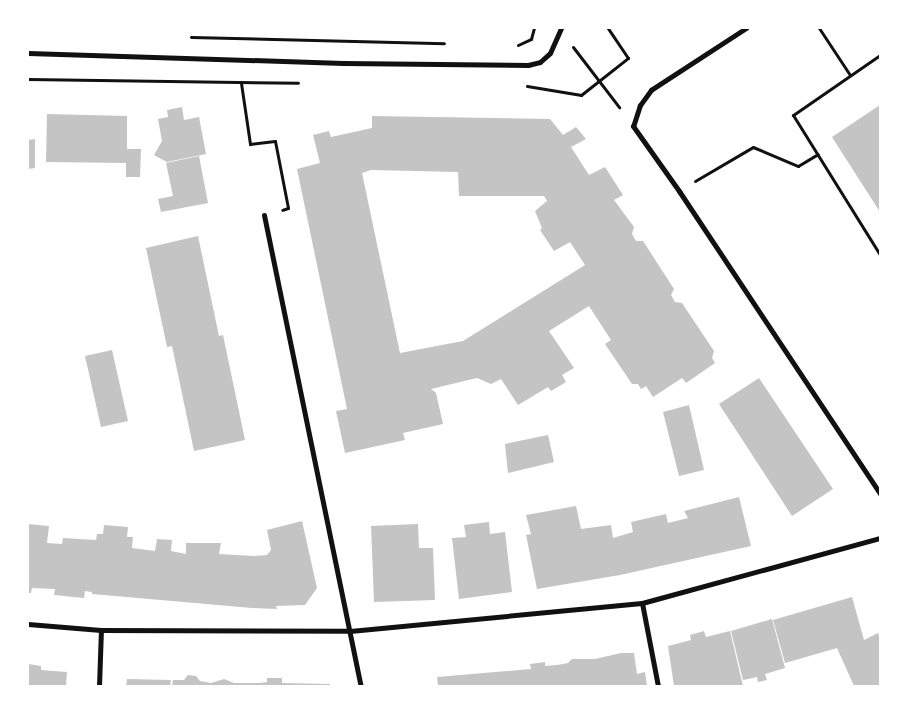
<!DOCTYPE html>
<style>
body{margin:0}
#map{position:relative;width:908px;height:714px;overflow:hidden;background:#fff;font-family:Lora,serif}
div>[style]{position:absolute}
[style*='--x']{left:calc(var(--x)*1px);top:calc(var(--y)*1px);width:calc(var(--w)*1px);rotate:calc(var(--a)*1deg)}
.building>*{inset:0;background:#c4c4c4}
.path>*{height:3px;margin:-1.5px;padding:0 1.5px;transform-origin:1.5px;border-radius:1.5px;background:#111}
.minor>*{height:5px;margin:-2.5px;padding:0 2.5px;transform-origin:2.5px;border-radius:2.5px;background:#111}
span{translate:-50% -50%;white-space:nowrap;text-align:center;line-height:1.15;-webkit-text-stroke:5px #fff;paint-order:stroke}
.frame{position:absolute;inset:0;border:29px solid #fff;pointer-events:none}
</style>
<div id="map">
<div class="building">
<i style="clip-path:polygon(880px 105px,880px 212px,832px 137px)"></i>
<i style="clip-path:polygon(182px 107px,184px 120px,199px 117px,206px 154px,167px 162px,154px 155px,162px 141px,158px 119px,168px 117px,167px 110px)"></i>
<i style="clip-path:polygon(47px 114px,127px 116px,127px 149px,141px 149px,140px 177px,126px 177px,126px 163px,46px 162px)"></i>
<i style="clip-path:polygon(evenodd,372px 116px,550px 119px,563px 135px,576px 127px,586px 139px,571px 147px,589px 175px,605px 167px,623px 195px,614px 200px,634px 227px,632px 234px,636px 241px,643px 241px,674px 289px,671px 295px,675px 302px,682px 303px,714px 351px,712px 358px,715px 363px,686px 383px,682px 378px,653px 397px,646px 386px,641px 389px,638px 384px,632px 384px,605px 344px,611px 340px,589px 306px,549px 331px,574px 368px,562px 375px,566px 382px,551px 391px,548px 387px,518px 405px,501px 379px,491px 384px,477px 378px,431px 389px,436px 393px,443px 424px,403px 433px,405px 440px,345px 453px,336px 411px,347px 409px,297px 169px,320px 163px,313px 135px,329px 131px,331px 137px,372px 128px,372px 116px,371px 170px,458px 172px,459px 196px,544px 196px,547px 201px,535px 211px,542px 228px,540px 230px,554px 251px,570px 242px,585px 265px,463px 341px,400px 353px,362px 173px,371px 170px)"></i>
<i style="clip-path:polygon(35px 139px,35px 168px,28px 169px,28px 140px)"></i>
<i style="clip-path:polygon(199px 156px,208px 203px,161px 212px,158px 199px,173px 196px,166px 163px)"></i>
<i style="clip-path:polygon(198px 236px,219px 336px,223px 335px,245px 440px,194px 451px,172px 346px,167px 347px,146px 248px)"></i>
<i style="clip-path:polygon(112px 350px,128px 421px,101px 427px,85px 356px)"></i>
<i style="clip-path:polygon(759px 378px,833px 489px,792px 516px,719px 404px)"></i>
<i style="clip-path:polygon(689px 405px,704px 470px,679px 476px,663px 412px)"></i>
<i style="clip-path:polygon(548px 435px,554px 462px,508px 473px,505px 444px)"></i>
<i style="clip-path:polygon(739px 497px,751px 546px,620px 575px,537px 589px,526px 535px,531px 534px,526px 515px,576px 506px,581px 529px,611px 525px,613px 538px,633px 532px,631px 522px,666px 514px,668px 523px,688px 518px,684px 511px)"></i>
<i style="clip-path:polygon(302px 521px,317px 588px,305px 605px,276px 606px,277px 609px,252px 608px,92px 594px,92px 592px,85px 591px,84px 598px,54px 595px,55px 589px,32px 588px,31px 593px,28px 593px,28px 524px,49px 526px,47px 543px,62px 544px,63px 538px,96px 540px,97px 534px,103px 534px,104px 525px,128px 527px,127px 537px,133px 537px,132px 548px,155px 551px,157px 539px,172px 540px,171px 551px,186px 554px,186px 543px,221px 543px,219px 554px,254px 556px,267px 555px,271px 550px,267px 530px)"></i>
<i style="clip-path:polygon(489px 522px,490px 534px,505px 532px,512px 592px,459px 599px,452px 538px,466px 537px,464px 525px)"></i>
<i style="clip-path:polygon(418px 524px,419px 548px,433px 548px,435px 600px,374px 602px,371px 526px)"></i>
<i style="clip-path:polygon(852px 597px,864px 640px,878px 633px,880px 638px,880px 686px,854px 686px,837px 648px,785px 663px,773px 620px)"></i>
<i style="clip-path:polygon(772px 619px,785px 668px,765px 674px,767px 680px,758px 682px,757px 677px,743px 680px,731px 631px)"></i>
<i style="clip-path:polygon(704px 631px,706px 637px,730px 631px,743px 686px,674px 686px,668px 646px,691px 640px,690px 635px)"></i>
<i style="clip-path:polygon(621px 653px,634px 653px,637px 674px,645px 672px,647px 686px,438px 686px,437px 677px,531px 669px,530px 664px,545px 662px,545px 666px,557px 665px,568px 663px,572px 659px,595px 659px)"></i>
<i style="clip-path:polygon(28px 664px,41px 666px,41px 670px,67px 672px,66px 686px,28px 686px)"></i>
<i style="clip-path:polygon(188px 675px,196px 676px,200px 681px,211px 683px,224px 679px,234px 683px,260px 683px,267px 682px,267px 678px,282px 678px,282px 683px,330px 684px,330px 686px,172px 686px,173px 680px,184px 680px)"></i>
<i style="clip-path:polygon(127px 679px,171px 680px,170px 686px,126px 686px)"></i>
</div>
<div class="path">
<i style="--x:819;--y:28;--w:56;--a:56.6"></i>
<i style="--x:191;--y:37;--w:253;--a:1.4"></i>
<i style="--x:518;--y:45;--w:14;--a:-25"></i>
<i style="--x:531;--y:39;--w:11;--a:-75"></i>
<i style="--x:573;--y:47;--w:76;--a:52.5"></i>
<i style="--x:880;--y:55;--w:106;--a:145.4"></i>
<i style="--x:793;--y:115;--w:165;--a:58.1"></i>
<i style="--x:28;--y:79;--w:270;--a:0.8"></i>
<i style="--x:241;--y:83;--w:62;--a:81.6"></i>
<i style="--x:250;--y:144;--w:25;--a:-7"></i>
<i style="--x:275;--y:141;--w:68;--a:79"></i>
<i style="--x:288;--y:208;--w:6;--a:162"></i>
<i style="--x:527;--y:86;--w:55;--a:9.5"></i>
<i style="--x:581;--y:95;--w:60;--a:-38.2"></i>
<i style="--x:628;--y:58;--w:36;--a:-124"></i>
<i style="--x:695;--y:181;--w:67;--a:-30.4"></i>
<i style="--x:753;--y:147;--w:49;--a:22.9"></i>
<i style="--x:798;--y:166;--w:23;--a:-31"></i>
</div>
<div class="minor">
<i style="--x:746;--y:28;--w:113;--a:146.9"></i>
<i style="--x:651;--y:90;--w:19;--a:126"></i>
<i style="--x:640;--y:105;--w:22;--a:108"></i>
<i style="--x:633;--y:126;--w:80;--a:54.7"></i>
<i style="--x:679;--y:191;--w:364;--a:56.4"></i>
<i style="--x:28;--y:53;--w:315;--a:1.8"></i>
<i style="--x:343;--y:63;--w:185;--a:0.6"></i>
<i style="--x:528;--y:65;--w:12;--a:-14"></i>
<i style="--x:540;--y:62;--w:13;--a:-42"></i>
<i style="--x:550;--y:53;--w:27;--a:-66"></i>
<i style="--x:264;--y:215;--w:481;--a:78.4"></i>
<i style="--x:642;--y:603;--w:85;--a:79.1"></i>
<i style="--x:28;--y:624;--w:73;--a:4.7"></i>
<i style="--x:101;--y:630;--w:249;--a:0.2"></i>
<i style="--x:350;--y:631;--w:293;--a:-5.5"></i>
<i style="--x:642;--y:603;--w:247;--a:-15.3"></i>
<i style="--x:99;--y:686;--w:56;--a:-88"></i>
</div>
<div class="frame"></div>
</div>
